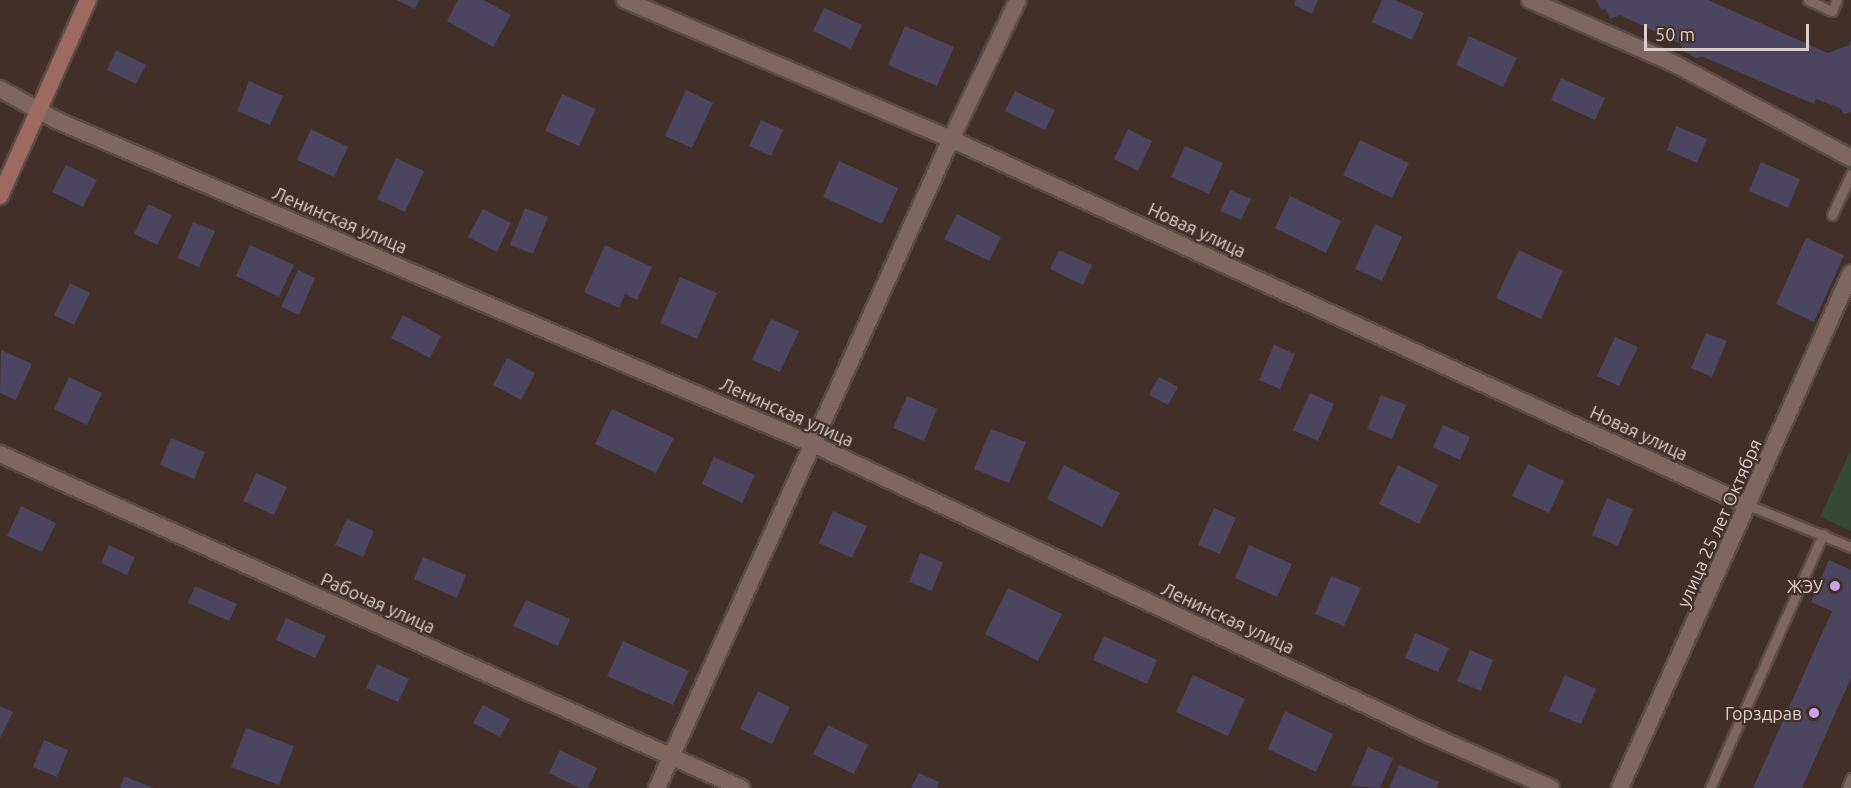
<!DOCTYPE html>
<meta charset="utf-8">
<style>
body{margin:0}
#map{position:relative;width:1851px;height:788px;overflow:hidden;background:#422f27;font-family:Ubuntu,sans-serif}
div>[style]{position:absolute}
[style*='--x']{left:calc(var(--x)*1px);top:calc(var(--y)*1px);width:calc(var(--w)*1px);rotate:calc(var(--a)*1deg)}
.green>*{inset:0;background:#354934}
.building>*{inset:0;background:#4c4560}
.roads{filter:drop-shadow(2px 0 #5a4b44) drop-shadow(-2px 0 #5a4b44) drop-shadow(0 2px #5a4b44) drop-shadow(0 -2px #5a4b44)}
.service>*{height:9px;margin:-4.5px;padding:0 4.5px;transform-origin:4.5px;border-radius:4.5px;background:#7e675f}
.minor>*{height:16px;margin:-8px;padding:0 8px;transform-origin:8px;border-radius:8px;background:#7e675f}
.tertiary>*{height:16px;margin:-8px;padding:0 8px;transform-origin:8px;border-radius:8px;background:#7e675f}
.secondary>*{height:16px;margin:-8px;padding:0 8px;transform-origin:8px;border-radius:8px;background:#9d6960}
.dots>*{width:16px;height:16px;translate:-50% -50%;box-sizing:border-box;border:3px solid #422f27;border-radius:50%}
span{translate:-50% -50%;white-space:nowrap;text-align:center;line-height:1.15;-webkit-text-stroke:4.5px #422f27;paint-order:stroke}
.street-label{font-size:18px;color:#dccfca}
.poi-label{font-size:18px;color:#dccfca}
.right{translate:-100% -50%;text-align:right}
.scale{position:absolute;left:1644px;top:24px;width:165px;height:27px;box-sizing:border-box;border:3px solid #dccfca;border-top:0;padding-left:8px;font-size:18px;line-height:21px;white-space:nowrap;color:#dccfca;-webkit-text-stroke:4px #422f27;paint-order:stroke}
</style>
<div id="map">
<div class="green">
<i style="clip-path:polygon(1851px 449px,1851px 531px,1820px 517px)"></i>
</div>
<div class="building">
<i style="clip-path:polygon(396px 0,419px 0,415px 9px)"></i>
<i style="clip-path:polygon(458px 0,484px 0,511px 15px,493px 47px,447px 21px)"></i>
<i style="clip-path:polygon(1296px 0,1318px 0,1312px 14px,1294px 5px)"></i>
<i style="clip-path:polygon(1382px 0,1395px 0,1424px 13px,1412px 40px,1372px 22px)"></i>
<i style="clip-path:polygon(1596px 0,1708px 0,1828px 53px,1849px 45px,1851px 40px,1851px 112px,1844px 114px,1840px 108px,1816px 99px,1814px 104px,1703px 57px,1696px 58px,1683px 51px,1681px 44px,1620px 15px,1610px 19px,1606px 9px,1601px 10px)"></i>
<i style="clip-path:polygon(824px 8px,862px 25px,851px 49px,813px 31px)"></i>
<i style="clip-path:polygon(905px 26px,954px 47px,937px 86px,888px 65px)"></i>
<i style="clip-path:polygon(1469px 36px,1517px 58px,1503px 87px,1456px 65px)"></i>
<i style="clip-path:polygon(116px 50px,146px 65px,136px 84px,107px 70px)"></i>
<i style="clip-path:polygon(1561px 78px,1605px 98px,1595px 120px,1551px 100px)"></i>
<i style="clip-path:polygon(249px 81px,283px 96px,270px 125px,237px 111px)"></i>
<i style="clip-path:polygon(686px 90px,713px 103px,692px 148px,665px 136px)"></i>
<i style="clip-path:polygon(1015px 91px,1055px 110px,1045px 130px,1005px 111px)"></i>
<i style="clip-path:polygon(562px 94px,596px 109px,579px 146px,545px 131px)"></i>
<i style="clip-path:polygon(761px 120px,783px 130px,771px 156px,749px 146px)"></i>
<i style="clip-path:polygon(1676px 126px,1707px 139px,1697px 163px,1667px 150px)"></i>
<i style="clip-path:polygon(311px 129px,348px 147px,334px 177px,297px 160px)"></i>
<i style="clip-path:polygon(1128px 129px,1152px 141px,1138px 171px,1114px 159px)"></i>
<i style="clip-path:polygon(1360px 140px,1409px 163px,1392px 198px,1343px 175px)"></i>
<i style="clip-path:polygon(1185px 146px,1223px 163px,1209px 194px,1171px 177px)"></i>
<i style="clip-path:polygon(396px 158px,424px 171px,405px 212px,377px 199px)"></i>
<i style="clip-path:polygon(839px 161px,898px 188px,882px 224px,823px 197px)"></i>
<i style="clip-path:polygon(1761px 162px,1800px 179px,1788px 208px,1749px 191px)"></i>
<i style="clip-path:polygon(66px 165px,97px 180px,83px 207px,52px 192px)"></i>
<i style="clip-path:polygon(1230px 190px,1251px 199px,1241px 220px,1220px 211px)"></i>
<i style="clip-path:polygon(1290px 196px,1341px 221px,1326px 253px,1275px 228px)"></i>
<i style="clip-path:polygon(148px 204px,172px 215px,157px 245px,134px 234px)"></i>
<i style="clip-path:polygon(525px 208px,548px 217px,533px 254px,510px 245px)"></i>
<i style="clip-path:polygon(483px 209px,511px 223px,497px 252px,468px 237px)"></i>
<i style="clip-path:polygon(957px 214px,1001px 237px,989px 261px,944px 239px)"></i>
<i style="clip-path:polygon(193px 222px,215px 231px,199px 267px,178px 258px)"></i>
<i style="clip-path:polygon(1375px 224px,1402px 237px,1382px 281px,1355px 269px)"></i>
<i style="clip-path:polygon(1806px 238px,1844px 255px,1814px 322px,1776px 304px)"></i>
<i style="clip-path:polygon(250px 245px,294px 265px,279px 297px,236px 276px)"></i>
<i style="clip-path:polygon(605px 245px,652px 267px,637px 300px,625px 294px,619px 308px,584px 292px)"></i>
<i style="clip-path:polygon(1059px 250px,1092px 265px,1083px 285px,1050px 269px)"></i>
<i style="clip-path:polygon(1519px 250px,1563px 271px,1541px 319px,1496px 298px)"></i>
<i style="clip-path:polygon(298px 270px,315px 278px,299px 315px,281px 307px)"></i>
<i style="clip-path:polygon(680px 277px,717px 293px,697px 339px,660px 323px)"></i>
<i style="clip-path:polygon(70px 283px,90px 293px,74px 325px,54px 315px)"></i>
<i style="clip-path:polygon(403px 315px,441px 336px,430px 358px,391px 338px)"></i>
<i style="clip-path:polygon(771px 319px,799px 331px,780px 372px,752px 360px)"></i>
<i style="clip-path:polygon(1706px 333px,1727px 341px,1712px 377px,1691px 368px)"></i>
<i style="clip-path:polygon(1615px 337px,1638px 347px,1619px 386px,1597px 376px)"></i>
<i style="clip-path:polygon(1274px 345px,1295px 354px,1280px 389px,1259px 380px)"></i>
<i style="clip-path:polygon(1px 350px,32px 364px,16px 400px,0 393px)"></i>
<i style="clip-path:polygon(507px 358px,535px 373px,521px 400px,493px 385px)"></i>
<i style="clip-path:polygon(69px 377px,102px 393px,87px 425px,54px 409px)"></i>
<i style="clip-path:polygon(1159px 377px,1178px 387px,1168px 405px,1149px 395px)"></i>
<i style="clip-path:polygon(1310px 393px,1334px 404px,1318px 441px,1293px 430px)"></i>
<i style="clip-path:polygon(1381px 395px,1406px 405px,1392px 439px,1367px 429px)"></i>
<i style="clip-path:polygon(907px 396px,937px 409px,924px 441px,893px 428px)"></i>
<i style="clip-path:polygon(612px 409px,674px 438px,656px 473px,595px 444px)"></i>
<i style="clip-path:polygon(1443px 425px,1470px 437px,1460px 460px,1433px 447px)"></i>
<i style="clip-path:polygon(991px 429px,1026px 442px,1009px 483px,974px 469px)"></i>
<i style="clip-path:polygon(171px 438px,205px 452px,194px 479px,160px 465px)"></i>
<i style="clip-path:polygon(714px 457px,755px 475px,742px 503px,702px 484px)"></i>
<i style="clip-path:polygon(1528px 464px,1564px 481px,1549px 513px,1512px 496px)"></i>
<i style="clip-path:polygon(1064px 465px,1120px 493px,1102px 527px,1047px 499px)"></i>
<i style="clip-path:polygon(1398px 465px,1438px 485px,1419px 524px,1379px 504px)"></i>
<i style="clip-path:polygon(256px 473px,287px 487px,274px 515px,243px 501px)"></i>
<i style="clip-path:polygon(1607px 498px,1633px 509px,1618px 546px,1592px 535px)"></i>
<i style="clip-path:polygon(21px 506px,56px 523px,42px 552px,7px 536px)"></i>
<i style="clip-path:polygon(1214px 508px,1236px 518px,1220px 554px,1198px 545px)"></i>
<i style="clip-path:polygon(833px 511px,867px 526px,852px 558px,819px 543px)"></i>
<i style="clip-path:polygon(347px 519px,374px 531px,363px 557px,335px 545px)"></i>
<i style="clip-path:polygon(109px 545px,135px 557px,127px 575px,101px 563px)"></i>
<i style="clip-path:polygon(1249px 545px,1292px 564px,1277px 597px,1235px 578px)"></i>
<i style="clip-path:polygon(920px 553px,943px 562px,932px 591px,909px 582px)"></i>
<i style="clip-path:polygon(423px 557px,466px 575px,457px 598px,414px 579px)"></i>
<i style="clip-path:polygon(1829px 560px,1851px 570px,1851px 678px,1802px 788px,1753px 788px,1832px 611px,1811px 602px)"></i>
<i style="clip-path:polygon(1331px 576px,1361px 588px,1344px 626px,1315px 614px)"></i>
<i style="clip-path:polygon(195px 586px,237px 604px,229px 621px,188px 603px)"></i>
<i style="clip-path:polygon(1008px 588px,1062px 614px,1038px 661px,985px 634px)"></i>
<i style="clip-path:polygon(526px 600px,570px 619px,558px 646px,513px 626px)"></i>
<i style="clip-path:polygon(286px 618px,326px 636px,315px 658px,276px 640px)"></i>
<i style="clip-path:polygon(1415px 633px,1449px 648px,1438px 672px,1405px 658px)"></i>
<i style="clip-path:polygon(1104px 636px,1157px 660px,1147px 684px,1093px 660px)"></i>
<i style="clip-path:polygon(623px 641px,689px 671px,673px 705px,607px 676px)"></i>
<i style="clip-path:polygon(1470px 650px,1493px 660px,1481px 691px,1457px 681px)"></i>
<i style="clip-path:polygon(377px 664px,409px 679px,398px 702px,366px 688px)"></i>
<i style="clip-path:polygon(1193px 675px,1245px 699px,1228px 736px,1176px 712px)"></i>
<i style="clip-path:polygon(1565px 675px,1596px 689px,1581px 724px,1549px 711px)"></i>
<i style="clip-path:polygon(758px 691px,790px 707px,772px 744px,740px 729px)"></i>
<i style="clip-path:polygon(483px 705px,510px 719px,500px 737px,473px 723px)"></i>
<i style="clip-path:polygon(0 706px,13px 712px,0 738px)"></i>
<i style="clip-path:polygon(1285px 711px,1333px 734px,1316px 772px,1268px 749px)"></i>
<i style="clip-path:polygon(828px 725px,868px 745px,854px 774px,813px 754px)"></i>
<i style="clip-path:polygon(246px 728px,294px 746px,279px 785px,231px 767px)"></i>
<i style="clip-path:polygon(44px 740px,68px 750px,57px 777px,33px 767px)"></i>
<i style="clip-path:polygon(1368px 747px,1393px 758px,1380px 788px,1351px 786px)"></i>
<i style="clip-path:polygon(560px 750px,597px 768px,588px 788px,579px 788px,549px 773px)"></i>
<i style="clip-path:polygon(1399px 765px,1439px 782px,1437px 788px,1389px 788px)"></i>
<i style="clip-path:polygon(919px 773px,939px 782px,937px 788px,911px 788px)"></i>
<i style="clip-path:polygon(124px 776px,153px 788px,120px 788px)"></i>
</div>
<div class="roads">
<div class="service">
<i style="--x:1808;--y:0;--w:26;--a:25"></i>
<i style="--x:1832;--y:11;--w:12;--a:-66"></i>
<i style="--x:1832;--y:215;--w:45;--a:-65.1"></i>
<i style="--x:1748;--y:505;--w:111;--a:22.2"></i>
<i style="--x:1710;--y:788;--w:278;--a:-66"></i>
<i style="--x:1847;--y:788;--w:11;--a:-68"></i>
</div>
<div class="minor">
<i style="--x:625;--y:0;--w:354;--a:23.1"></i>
<i style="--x:951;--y:139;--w:877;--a:24.67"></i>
<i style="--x:1530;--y:0;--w:158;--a:23.8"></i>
<i style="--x:1675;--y:64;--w:200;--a:28.1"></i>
<i style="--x:0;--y:89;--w:66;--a:28.9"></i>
<i style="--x:58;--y:121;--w:823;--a:23.17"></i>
<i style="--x:815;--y:445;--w:678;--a:25.24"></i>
<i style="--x:1428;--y:734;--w:134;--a:23.7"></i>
<i style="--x:0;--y:454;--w:813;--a:24.26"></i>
<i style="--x:657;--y:788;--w:712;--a:-65.63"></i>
<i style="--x:951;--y:139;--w:154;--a:-64.3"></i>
</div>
<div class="tertiary">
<i style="--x:1620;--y:788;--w:564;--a:-65.84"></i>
</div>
<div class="secondary">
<i style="--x:0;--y:196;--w:215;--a:-65.8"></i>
</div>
</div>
<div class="dots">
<i style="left:1835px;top:586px;background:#c9a5ee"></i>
<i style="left:1814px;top:713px;background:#c9a5ee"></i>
</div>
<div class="street-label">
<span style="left:340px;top:220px;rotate:23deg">Ленинская улица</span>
<span style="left:1197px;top:230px;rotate:25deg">Новая улица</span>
<span style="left:787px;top:412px;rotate:24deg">Ленинская улица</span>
<span style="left:1639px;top:433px;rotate:25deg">Новая улица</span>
<span style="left:1719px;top:523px;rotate:-66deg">улица 25 лет Октября</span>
<span style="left:378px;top:603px;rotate:24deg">Рабочая улица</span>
<span style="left:1228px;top:618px;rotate:25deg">Ленинская улица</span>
</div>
<div class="poi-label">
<span class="right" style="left:1823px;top:586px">ЖЭУ</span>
<span class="right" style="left:1802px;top:713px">Горздрав</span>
</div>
<div class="scale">50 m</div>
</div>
